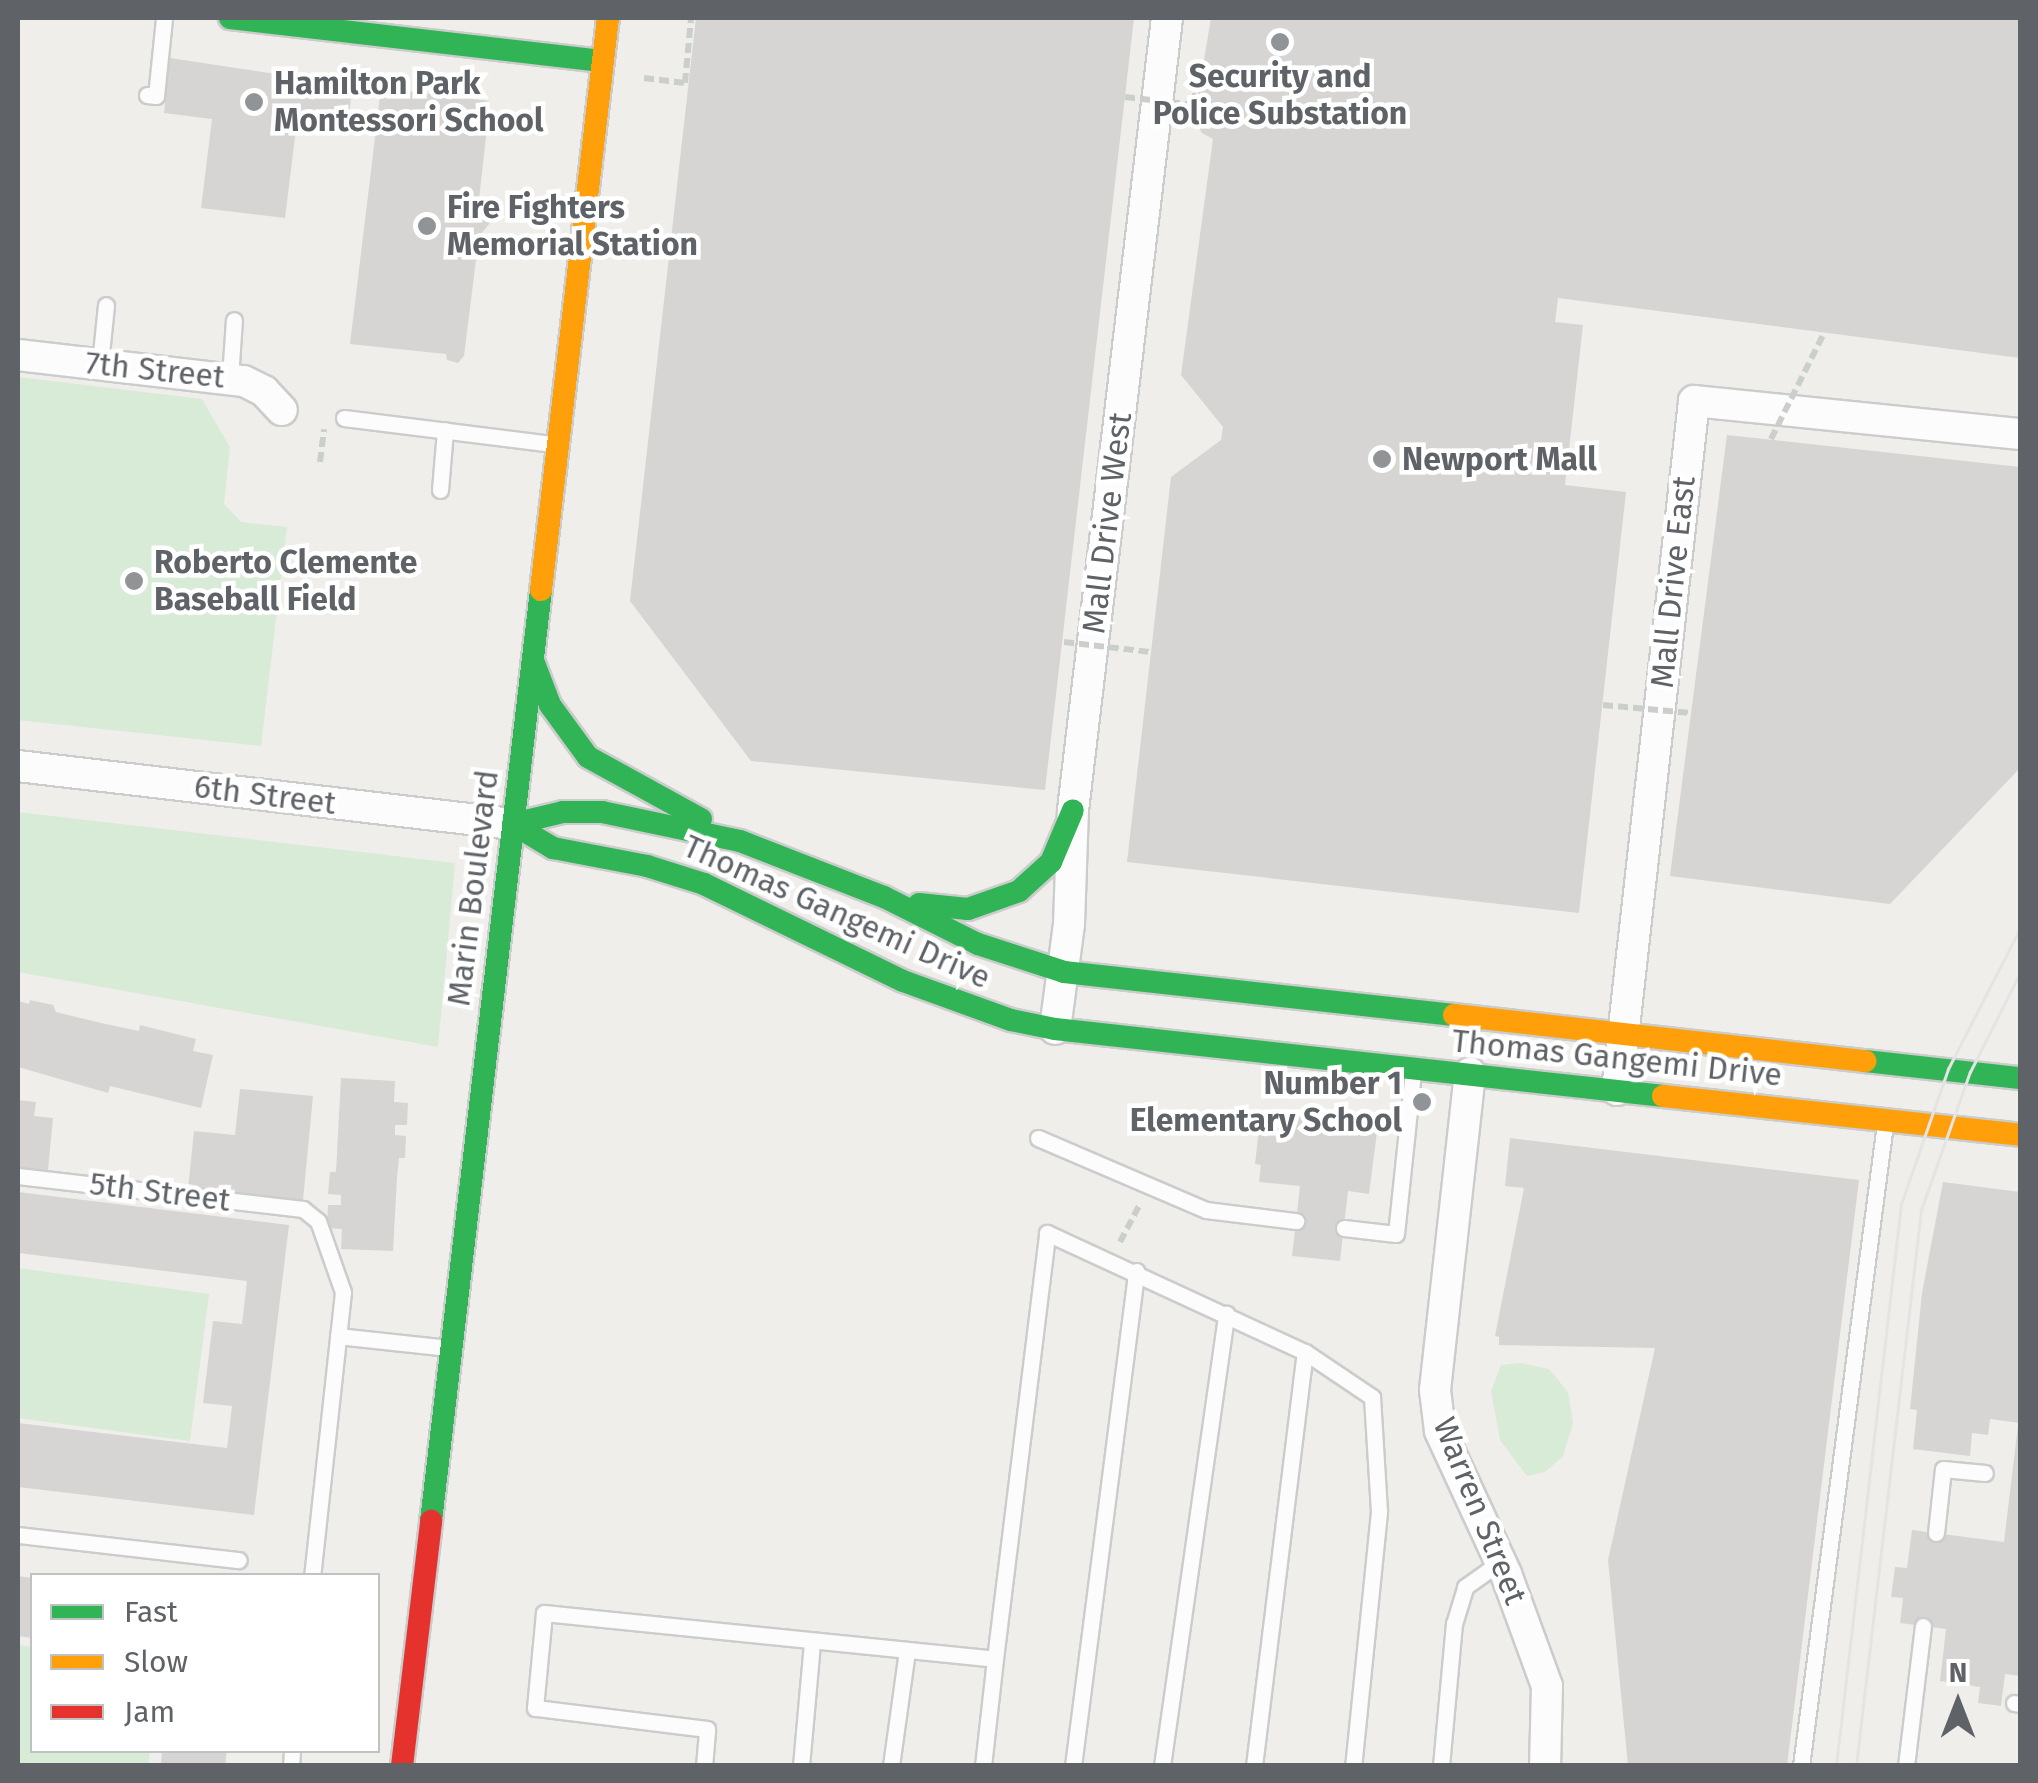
<!DOCTYPE html>
<style>
body{margin:0}
#map{position:relative;width:2038px;height:1783px;overflow:hidden;background:#efeeea;font-family:"Fira Sans",sans-serif}
div>[style]{position:absolute}
[style*='--x']{left:calc(var(--x)*1px);top:calc(var(--y)*1px);width:calc(var(--w)*1px);rotate:calc(var(--a)*1deg)}
.green>*{inset:0;background:#d8ebd6}
.building>*{inset:0;background:#d6d5d3}
.path>*{height:6px;margin-top:-3px;transform-origin:0;background:repeating-linear-gradient(90deg,#cacfcc 0 10px,transparent 0 15px)}
.roads{filter:drop-shadow(2px 0 #cbcccc) drop-shadow(-2px 0 #cbcccc) drop-shadow(0 2px #cbcccc) drop-shadow(0 -2px #cbcccc)}
.lane>*{height:15px;margin:-7.5px;padding:0 7.5px;transform-origin:7.5px;border-radius:7.5px;background:#fdfcfc}
.street>*{height:30px;margin:-15px;padding:0 15px;transform-origin:15px;border-radius:15px;background:#fdfcfc}
.fast>*{height:22px;margin:-11px;padding:0 11px;transform-origin:11px;border-radius:11px;background:#30b455}
.slow>*{height:22px;margin:-11px;padding:0 11px;transform-origin:11px;border-radius:11px;background:#ff9f0a}
.jam>*{height:22px;margin:-11px;padding:0 11px;transform-origin:11px;border-radius:11px;background:#e5322d}
.tram>*{height:2.5px;margin:-1.25px;padding:0 1.25px;transform-origin:1.25px;border-radius:1.25px;background:#e4e4e4}
.path-bridge>*{height:6px;margin-top:-3px;transform-origin:0;background:repeating-linear-gradient(90deg,#cacfcc 0 10px,transparent 0 15px)}
.dots>*{width:28px;height:28px;translate:-50% -50%;box-sizing:border-box;border:5px solid #fff;border-radius:50%}
span{translate:-50% -50%;white-space:nowrap;text-align:center;line-height:1.15;-webkit-text-stroke:9px #fff;paint-order:stroke}
.poi-label{font-size:32px;color:#5f6368;font-weight:700}
.left{translate:0 -50%;text-align:left}
.right{translate:-100% -50%;text-align:right}
.street-label{font-size:32px;color:#5f6368}
.frame{position:absolute;inset:0;border:20px solid #5f6368;pointer-events:none}
.legend{position:absolute;left:30px;top:1573px;width:350px;height:180px;box-sizing:border-box;background:#fff;border:2px solid #bfc1c3;margin:0;padding:12px 18px;list-style:none;font-size:30px;color:#5f6368}
.legend li{display:flex;align-items:center;gap:20px;height:50px}
.legend b{width:50px;border:2px solid #bfc1c3}
.north{position:absolute;left:1908px;top:1653px;width:100px;height:100px;-webkit-text-stroke:8px #fff;paint-order:stroke;rotate:0deg;font-size:28px;font-weight:700;line-height:40px;text-align:center;color:#5f6368}
.north::after{content:'';display:block;margin:auto;width:35px;height:45px;background:#5f6368;clip-path:polygon(50% 0,100% 100%,50% 72%,0 100%)}
</style>
<div id="map">
<div class="green">
<i style="clip-path:polygon(18px 377px,202px 399px,230px 447px,224px 504px,241px 522px,287px 527px,261px 746px,18px 720px)"></i>
<i style="clip-path:polygon(18px 812px,455px 863px,438px 1047px,18px 972px)"></i>
<i style="clip-path:polygon(18px 1268px,209px 1294px,190px 1441px,18px 1418px)"></i>
<i style="clip-path:polygon(1521px 1363px,1549px 1369px,1568px 1392px,1573px 1423px,1563px 1456px,1545px 1472px,1527px 1476px,1500px 1440px,1491px 1391px,1501px 1365px)"></i>
<i style="clip-path:polygon(18px 1645px,32px 1647px,32px 1750px,150px 1751px,148px 1765px,18px 1765px)"></i>
</div>
<div class="building">
<i style="clip-path:polygon(696px 18px,1134px 18px,1045px 790px,751px 761px,630px 601px)"></i>
<i style="clip-path:polygon(1211px 18px,2020px 18px,2020px 358px,1558px 298px,1555px 322px,1583px 325px,1565px 485px,1626px 492px,1579px 913px,1127px 862px,1171px 477px,1221px 440px,1223px 427px,1181px 375px,1213px 139px,1202px 133px,1194px 119px)"></i>
<i style="clip-path:polygon(170px 58px,303px 78px,304px 72px,353px 78px,347px 135px,296px 129px,285px 218px,201px 208px,212px 119px,164px 113px)"></i>
<i style="clip-path:polygon(381px 88px,490px 101px,478px 208px,486px 211px,490px 223px,479px 236px,464px 356px,458px 363px,447px 360px,446px 354px,350px 344px)"></i>
<i style="clip-path:polygon(1727px 435px,2020px 467px,2020px 768px,1890px 904px,1670px 876px)"></i>
<i style="clip-path:polygon(30px 1000px,53px 1005px,56px 1012px,101px 1023px,139px 1031px,140px 1025px,196px 1039px,193px 1051px,213px 1055px,201px 1108px,110px 1086px,108px 1093px,18px 1067px,18px 1001px,29px 1004px)"></i>
<i style="clip-path:polygon(341px 1078px,395px 1081px,394px 1102px,408px 1103px,407px 1125px,395px 1125px,395px 1135px,406px 1136px,405px 1158px,399px 1158px,397px 1178px,393px 1251px,341px 1249px,342px 1229px,327px 1228px,328px 1205px,341px 1205px,341px 1195px,328px 1194px,330px 1172px,336px 1172px)"></i>
<i style="clip-path:polygon(240px 1089px,313px 1096px,303px 1200px,188px 1189px,194px 1131px,235px 1135px)"></i>
<i style="clip-path:polygon(18px 1100px,36px 1102px,34px 1116px,53px 1118px,48px 1170px,18px 1167px)"></i>
<i style="clip-path:polygon(1267px 1111px,1378px 1124px,1369px 1194px,1348px 1191px,1340px 1261px,1292px 1256px,1300px 1186px,1259px 1182px,1261px 1165px,1255px 1164px,1259px 1129px,1265px 1130px)"></i>
<i style="clip-path:polygon(1510px 1138px,1859px 1180px,1787px 1766px,1628px 1766px,1608px 1560px,1655px 1348px,1499px 1345px,1499px 1337px,1495px 1336px,1524px 1188px,1505px 1186px)"></i>
<i style="clip-path:polygon(1943px 1182px,2020px 1192px,2020px 1423px,1990px 1419px,1988px 1435px,1972px 1433px,1970px 1456px,1913px 1449px,1917px 1410px,1910px 1409px,1922px 1293px)"></i>
<i style="clip-path:polygon(18px 1192px,289px 1225px,254px 1515px,18px 1487px,18px 1423px,227px 1448px,232px 1406px,203px 1403px,213px 1321px,242px 1324px,247px 1281px,18px 1253px)"></i>
<i style="clip-path:polygon(2018px 1425px,2020px 1676px,2005px 1674px,2001px 1706px,1978px 1703px,1980px 1687px,1940px 1681px,1946px 1629px,1900px 1623px,1903px 1598px,1891px 1597px,1895px 1567px,1907px 1568px,1912px 1530px,2004px 1542px)"></i>
<i style="clip-path:polygon(18px 1576px,32px 1578px,32px 1638px,18px 1636px)"></i>
<i style="clip-path:polygon(162px 1750px,227px 1750px,225px 1766px,161px 1766px)"></i>
</div>
<div class="path">
<i style="--x:644;--y:78;--w:41;--a:7"></i>
<i style="--x:685;--y:83;--w:65;--a:-84.7"></i>
<i style="--x:1192;--y:96;--w:4;--a:0"></i>
<i style="--x:320;--y:462;--w:33;--a:-83"></i>
<i style="--x:1120;--y:1242;--w:43;--a:-62.2"></i>
</div>
<div class="roads">
<div class="lane">
<i style="--x:147;--y:95;--w:9;--a:6"></i>
<i style="--x:156;--y:96;--w:78;--a:-84.1"></i>
<i style="--x:100;--y:364;--w:59;--a:-84.2"></i>
<i style="--x:230;--y:378;--w:58;--a:-86.1"></i>
<i style="--x:344;--y:418;--w:211;--a:7.1"></i>
<i style="--x:440;--y:490;--w:60;--a:-85.2"></i>
<i style="--x:1038;--y:1138;--w:183;--a:23.2"></i>
<i style="--x:1206;--y:1210;--w:91;--a:7"></i>
<i style="--x:18;--y:1176;--w:287;--a:6.6"></i>
<i style="--x:303;--y:1209;--w:19;--a:39"></i>
<i style="--x:318;--y:1221;--w:75;--a:70.6"></i>
<i style="--x:343;--y:1292;--w:286;--a:96.2"></i>
<i style="--x:1344;--y:1228;--w:52;--a:6.6"></i>
<i style="--x:1396;--y:1234;--w:164;--a:-84"></i>
<i style="--x:338;--y:1336;--w:111;--a:6.2"></i>
<i style="--x:1936;--y:1533;--w:64;--a:-83.8"></i>
<i style="--x:1943;--y:1469;--w:42;--a:5.4"></i>
<i style="--x:18;--y:1535;--w:222;--a:6.5"></i>
<i style="--x:2014;--y:1703;--w:6;--a:9"></i>
<i style="--x:291;--y:1766;--w:16;--a:-86"></i>
<i style="--x:704;--y:1766;--w:37;--a:-85"></i>
<i style="--x:707;--y:1729;--w:173;--a:-173"></i>
<i style="--x:535;--y:1708;--w:95;--a:-84.6"></i>
<i style="--x:544;--y:1613;--w:453;--a:5.8"></i>
<i style="--x:995;--y:1659;--w:429;--a:-83"></i>
<i style="--x:1047;--y:1233;--w:284;--a:24.8"></i>
<i style="--x:1305;--y:1352;--w:81;--a:33.9"></i>
<i style="--x:1372;--y:1397;--w:115;--a:86.5"></i>
<i style="--x:1379;--y:1512;--w:255;--a:95.8"></i>
<i style="--x:801;--y:1766;--w:123;--a:-84.9"></i>
<i style="--x:891;--y:1766;--w:116;--a:-82.1"></i>
<i style="--x:983;--y:1766;--w:108;--a:-83.6"></i>
<i style="--x:1073;--y:1766;--w:499;--a:-82.7"></i>
<i style="--x:1162;--y:1766;--w:457;--a:-81.9"></i>
<i style="--x:1254;--y:1766;--w:417;--a:-83"></i>
<i style="--x:1441;--y:1766;--w:143;--a:-84.8"></i>
<i style="--x:1454;--y:1624;--w:39;--a:-73"></i>
<i style="--x:1465;--y:1587;--w:43;--a:-35.5"></i>
<i style="--x:1801;--y:1766;--w:647;--a:-82.55"></i>
<i style="--x:1906;--y:1766;--w:141;--a:-83.1"></i>
</div>
<div class="street">
<i style="--x:18;--y:355;--w:227;--a:6.6"></i>
<i style="--x:244;--y:381;--w:22;--a:27"></i>
<i style="--x:264;--y:391;--w:26;--a:47"></i>
<i style="--x:18;--y:766;--w:498;--a:6.7"></i>
<i style="--x:1055;--y:1029;--w:106;--a:-82.4"></i>
<i style="--x:1069;--y:924;--w:114;--a:-88"></i>
<i style="--x:1073;--y:810;--w:798;--a:-83.23"></i>
<i style="--x:1470;--y:1073;--w:319;--a:96.3"></i>
<i style="--x:1435;--y:1390;--w:41;--a:83"></i>
<i style="--x:1440;--y:1431;--w:157;--a:65.2"></i>
<i style="--x:1506;--y:1574;--w:119;--a:69.9"></i>
<i style="--x:1547;--y:1686;--w:80;--a:91.4"></i>
<i style="--x:1617;--y:1090;--w:693;--a:-83.62"></i>
<i style="--x:1694;--y:401;--w:328;--a:5.8"></i>
</div>
<div class="fast">
<i style="--x:230;--y:18;--w:374;--a:6.6"></i>
<i style="--x:534;--y:663;--w:45;--a:69.1"></i>
<i style="--x:550;--y:705;--w:64;--a:53.8"></i>
<i style="--x:588;--y:757;--w:129;--a:28.8"></i>
<i style="--x:513;--y:824;--w:47;--a:31"></i>
<i style="--x:553;--y:848;--w:96;--a:10.8"></i>
<i style="--x:647;--y:866;--w:60;--a:17.5"></i>
<i style="--x:704;--y:884;--w:221;--a:26"></i>
<i style="--x:903;--y:981;--w:115;--a:19.9"></i>
<i style="--x:1011;--y:1020;--w:45;--a:11.6"></i>
<i style="--x:1055;--y:1029;--w:612;--a:6.29"></i>
<i style="--x:513;--y:824;--w:51;--a:-13.5"></i>
<i style="--x:563;--y:812;--w:39;--a:0"></i>
<i style="--x:602;--y:812;--w:141;--a:11.9"></i>
<i style="--x:740;--y:841;--w:155;--a:21.3"></i>
<i style="--x:884;--y:897;--w:105;--a:26.6"></i>
<i style="--x:978;--y:944;--w:90;--a:18"></i>
<i style="--x:1064;--y:972;--w:392;--a:6.3"></i>
<i style="--x:919;--y:904;--w:49;--a:5.8"></i>
<i style="--x:968;--y:909;--w:54;--a:-19.4"></i>
<i style="--x:1019;--y:891;--w:43;--a:-42.2"></i>
<i style="--x:1051;--y:862;--w:56;--a:-67.1"></i>
<i style="--x:1865;--y:1061;--w:156;--a:6.3"></i>
<i style="--x:431;--y:1521;--w:937;--a:-83.26"></i>
</div>
<div class="slow">
<i style="--x:541;--y:590;--w:576;--a:-83.32"></i>
<i style="--x:1454;--y:1015;--w:414;--a:6.4"></i>
<i style="--x:1663;--y:1096;--w:359;--a:6.2"></i>
</div>
<div class="jam">
<i style="--x:402;--y:1766;--w:247;--a:-83.2"></i>
</div>
</div>
<div class="tram">
<i style="--x:1836;--y:1766;--w:566;--a:-83.4"></i>
<i style="--x:1901;--y:1204;--w:143;--a:-70.8"></i>
<i style="--x:1948;--y:1069;--w:158;--a:-62.9"></i>
<i style="--x:1856;--y:1766;--w:560;--a:-83.33"></i>
<i style="--x:1921;--y:1210;--w:146;--a:-70.5"></i>
<i style="--x:1970;--y:1072;--w:111;--a:-63.2"></i>
</div>
<div class="path-bridge">
<i style="--x:1125;--y:97;--w:70;--a:6.5"></i>
<i style="--x:1771;--y:439;--w:119;--a:-63.4"></i>
<i style="--x:1064;--y:642;--w:88;--a:6.6"></i>
<i style="--x:1603;--y:705;--w:88;--a:5.2"></i>
</div>
<div class="dots">
<i style="left:1280px;top:42px;background:#919496"></i>
<i style="left:254px;top:102px;background:#919496"></i>
<i style="left:427px;top:226px;background:#919496"></i>
<i style="left:1382px;top:459px;background:#919496"></i>
<i style="left:134px;top:581px;background:#919496"></i>
<i style="left:1422px;top:1102px;background:#919496"></i>
</div>
<div class="poi-label">
<span style="left:1280px;top:95px">Security and<br>Police Substation</span>
<span class="left" style="left:274px;top:102px">Hamilton Park<br>Montessori School</span>
<span class="left" style="left:447px;top:226px">Fire Fighters<br>Memorial Station</span>
<span class="left" style="left:1402px;top:459px">Newport Mall</span>
<span class="left" style="left:154px;top:581px">Roberto Clemente<br>Baseball Field</span>
<span class="right" style="left:1402px;top:1102px">Number 1<br>Elementary School</span>
</div>
<div class="street-label">
<span style="left:155px;top:370px;rotate:6deg">7th Street</span>
<span style="left:1107px;top:523px;rotate:-83deg">Mall Drive West</span>
<span style="left:1673px;top:582px;rotate:-84deg">Mall Drive East</span>
<span style="left:265px;top:795px;rotate:7deg">6th Street</span>
<span style="left:473px;top:888px;rotate:-83deg">Marin Boulevard</span>
<span style="left:837px;top:912px;rotate:24deg">Thomas Gangemi Drive</span>
<span style="left:1617px;top:1058px;rotate:6deg">Thomas Gangemi Drive</span>
<span style="left:160px;top:1192px;rotate:7deg">5th Street</span>
<span style="left:1480px;top:1511px;rotate:68deg">Warren Street</span>
</div>
<div class="frame"></div>
<ul class="legend">
<li><b style="height:12px;background:#30b455"></b>Fast</li>
<li><b style="height:12px;background:#ff9f0a"></b>Slow</li>
<li><b style="height:12px;background:#e5322d"></b>Jam</li>
</ul>
<div class="north">N</div>
</div>
